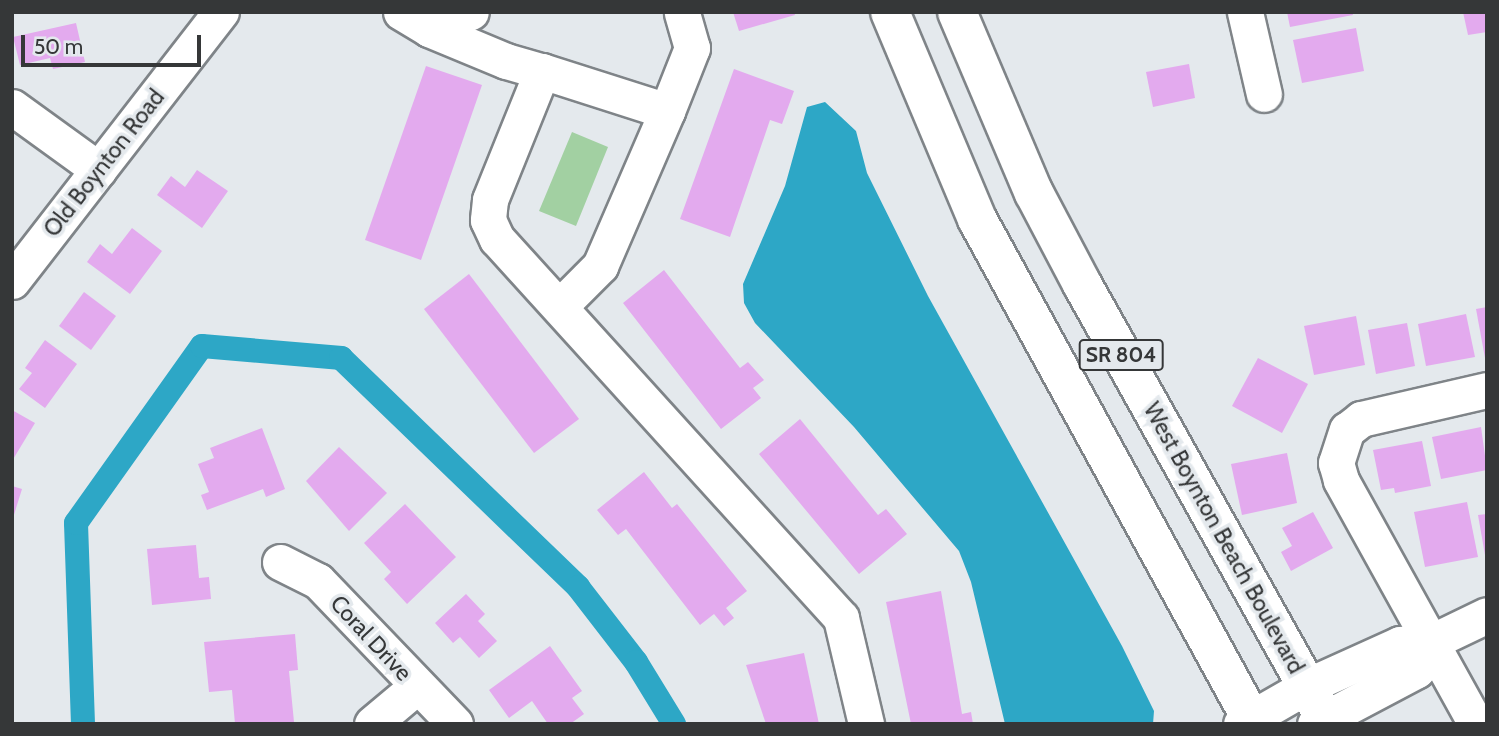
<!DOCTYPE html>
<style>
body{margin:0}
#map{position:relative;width:1499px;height:736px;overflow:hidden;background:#e4e9ed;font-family:Cabin,sans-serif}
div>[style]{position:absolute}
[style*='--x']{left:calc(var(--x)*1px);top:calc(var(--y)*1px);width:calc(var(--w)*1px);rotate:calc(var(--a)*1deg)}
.green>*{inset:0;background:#a2d0a2}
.water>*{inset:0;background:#2da7c6}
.canal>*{height:24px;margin:-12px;padding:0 12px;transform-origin:12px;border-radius:12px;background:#2da7c6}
.building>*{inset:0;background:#e3aaee}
.roads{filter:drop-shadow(2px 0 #7f8488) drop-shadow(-2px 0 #7f8488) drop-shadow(0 2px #7f8488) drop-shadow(0 -2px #7f8488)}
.minor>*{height:35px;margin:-17.5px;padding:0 17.5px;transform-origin:17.5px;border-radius:17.5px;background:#fff}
.major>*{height:38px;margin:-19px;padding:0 19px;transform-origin:19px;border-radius:19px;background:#fff}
span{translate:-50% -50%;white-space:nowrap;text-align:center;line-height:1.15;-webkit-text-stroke:7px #e4e9ed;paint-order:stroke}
.shield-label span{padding:2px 5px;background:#e4e9ed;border:2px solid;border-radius:5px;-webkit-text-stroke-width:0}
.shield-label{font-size:21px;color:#353738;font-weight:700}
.street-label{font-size:23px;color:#353738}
.frame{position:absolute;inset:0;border:14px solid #353738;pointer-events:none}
.scale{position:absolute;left:21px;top:35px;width:180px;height:32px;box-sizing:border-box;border:4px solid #353738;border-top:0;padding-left:9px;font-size:21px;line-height:24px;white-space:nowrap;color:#353738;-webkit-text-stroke:5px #e4e9ed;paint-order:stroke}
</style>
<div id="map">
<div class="green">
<i style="clip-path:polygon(572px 132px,608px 147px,576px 226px,539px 211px)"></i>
</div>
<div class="water">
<i style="clip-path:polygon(825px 102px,856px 131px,867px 173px,928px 296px,1122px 646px,1154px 711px,1153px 724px,1005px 724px,971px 582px,959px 551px,854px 427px,755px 323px,744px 303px,743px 284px,785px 186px,807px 107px)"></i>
</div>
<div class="canal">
<i style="--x:83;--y:724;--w:201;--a:-92"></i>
<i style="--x:76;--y:523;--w:217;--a:-54.6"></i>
<i style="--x:202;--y:346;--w:140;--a:4.9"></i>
<i style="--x:341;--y:358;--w:330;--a:44"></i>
<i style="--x:578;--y:587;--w:95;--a:52.3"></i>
<i style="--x:636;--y:662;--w:73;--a:58.5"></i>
</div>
<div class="building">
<i style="clip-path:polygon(733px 12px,794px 12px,795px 15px,739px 31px)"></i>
<i style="clip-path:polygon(1287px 12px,1352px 12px,1353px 15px,1290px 27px)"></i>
<i style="clip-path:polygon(1463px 12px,1487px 12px,1487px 32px,1468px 35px)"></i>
<i style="clip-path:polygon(76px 23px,85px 62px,53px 69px,50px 58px,20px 65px,13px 37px)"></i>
<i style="clip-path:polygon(1356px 28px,1364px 71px,1302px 83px,1293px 40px)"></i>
<i style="clip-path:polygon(1189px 64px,1195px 98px,1153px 107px,1146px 72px)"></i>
<i style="clip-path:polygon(426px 66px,482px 85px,421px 260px,365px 240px)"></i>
<i style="clip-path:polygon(734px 69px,794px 91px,782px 124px,770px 120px,730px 237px,680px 219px)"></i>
<i style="clip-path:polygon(197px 170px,228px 191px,202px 228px,157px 195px,171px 176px,185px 187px)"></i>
<i style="clip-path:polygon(132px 228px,162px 251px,130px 294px,87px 262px,100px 244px,112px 254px)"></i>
<i style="clip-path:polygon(664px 270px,740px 368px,748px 362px,764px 380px,753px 388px,761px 398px,721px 429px,623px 303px)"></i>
<i style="clip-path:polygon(469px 274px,579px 419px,534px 453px,424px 309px)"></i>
<i style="clip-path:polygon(84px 292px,116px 316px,91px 350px,59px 326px)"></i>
<i style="clip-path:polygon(1487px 307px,1487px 357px,1485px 358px,1476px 309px)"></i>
<i style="clip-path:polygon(1466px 314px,1475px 357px,1426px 366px,1418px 324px)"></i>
<i style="clip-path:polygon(1356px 316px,1365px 365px,1314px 375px,1304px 326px)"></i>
<i style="clip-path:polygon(1407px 323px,1415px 366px,1376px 374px,1368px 330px)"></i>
<i style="clip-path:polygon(45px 340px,77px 364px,45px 408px,19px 389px,32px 373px,25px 368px)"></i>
<i style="clip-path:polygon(1258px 358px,1308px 384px,1282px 433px,1232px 406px)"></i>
<i style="clip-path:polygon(12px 410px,35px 423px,12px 461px)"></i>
<i style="clip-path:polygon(800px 419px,878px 515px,886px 509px,907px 534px,859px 574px,759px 454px)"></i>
<i style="clip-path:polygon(1481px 427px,1487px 470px,1441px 479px,1432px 437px)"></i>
<i style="clip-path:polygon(262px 428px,285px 489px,266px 497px,263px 489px,207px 510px,201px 495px,209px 492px,198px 464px,214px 458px,210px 448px)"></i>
<i style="clip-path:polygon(1422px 441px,1431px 486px,1395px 493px,1394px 488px,1381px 490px,1373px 450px)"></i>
<i style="clip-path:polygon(339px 447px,387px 493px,349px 531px,306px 481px)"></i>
<i style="clip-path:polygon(1287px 453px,1297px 503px,1242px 515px,1231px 464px)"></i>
<i style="clip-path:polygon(644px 472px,672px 508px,677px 504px,747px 591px,726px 608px,734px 618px,724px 626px,714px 614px,700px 625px,626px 529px,618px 535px,597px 510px)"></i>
<i style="clip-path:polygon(12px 486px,22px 489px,13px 518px,12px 518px)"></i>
<i style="clip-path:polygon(1467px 502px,1478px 557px,1425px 567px,1414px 512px)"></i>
<i style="clip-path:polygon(405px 504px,456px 557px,407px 604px,384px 579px,391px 572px,364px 543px)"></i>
<i style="clip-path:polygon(1313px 512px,1333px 548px,1291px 571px,1281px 552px,1292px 546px,1282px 528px)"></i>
<i style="clip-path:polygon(1487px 514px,1487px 555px,1485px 555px,1478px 515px)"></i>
<i style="clip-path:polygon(196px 545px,199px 578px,209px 577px,211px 599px,152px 605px,147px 549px)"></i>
<i style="clip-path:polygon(941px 591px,962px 714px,971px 712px,973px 724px,911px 724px,886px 602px)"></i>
<i style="clip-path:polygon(466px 594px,485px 614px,478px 621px,497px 641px,479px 658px,460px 637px,453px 643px,435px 623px)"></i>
<i style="clip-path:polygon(295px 634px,298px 670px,289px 671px,294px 722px,235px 724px,232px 690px,209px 692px,204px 642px)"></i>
<i style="clip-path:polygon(550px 646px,582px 691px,572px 698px,584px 714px,570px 724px,548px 724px,532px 701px,509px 718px,489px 690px)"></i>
<i style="clip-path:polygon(804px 653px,819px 724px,766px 724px,746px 665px)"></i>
</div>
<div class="roads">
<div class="minor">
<i style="--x:401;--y:12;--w:33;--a:31"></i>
<i style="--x:429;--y:29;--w:45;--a:-22"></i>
<i style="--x:1245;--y:12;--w:84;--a:77"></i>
<i style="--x:429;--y:29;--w:83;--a:22.6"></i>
<i style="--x:506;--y:61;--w:37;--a:16"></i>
<i style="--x:12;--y:107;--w:107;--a:35.9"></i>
<i style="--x:667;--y:111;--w:68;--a:-68.4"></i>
<i style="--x:692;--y:48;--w:37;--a:-106"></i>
<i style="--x:12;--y:281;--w:341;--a:-52.2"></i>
<i style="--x:560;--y:306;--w:57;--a:-45"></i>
<i style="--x:600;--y:266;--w:169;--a:-66.6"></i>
<i style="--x:667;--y:111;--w:131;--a:-162.3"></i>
<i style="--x:542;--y:71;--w:139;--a:112"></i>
<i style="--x:490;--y:200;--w:20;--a:96"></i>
<i style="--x:488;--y:220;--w:21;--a:65"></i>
<i style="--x:497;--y:239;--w:512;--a:47.77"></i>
<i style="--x:841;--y:618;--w:109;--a:76.7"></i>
<i style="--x:280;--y:562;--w:42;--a:26.6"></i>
<i style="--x:318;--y:581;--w:198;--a:46.2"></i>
<i style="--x:372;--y:724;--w:57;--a:-40.1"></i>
<i style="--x:1241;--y:724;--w:76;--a:-29.9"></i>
<i style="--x:1307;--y:686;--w:102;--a:-24.3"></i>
<i style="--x:1400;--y:644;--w:31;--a:-4"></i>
<i style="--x:1431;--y:642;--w:62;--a:-25.7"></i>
<i style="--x:1315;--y:724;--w:115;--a:-27.9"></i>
<i style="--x:1417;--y:670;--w:31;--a:-63"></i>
<i style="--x:1476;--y:724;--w:279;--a:-119"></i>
<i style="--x:1341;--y:480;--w:18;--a:-106"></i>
<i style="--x:1336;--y:463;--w:35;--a:-72"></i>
<i style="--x:1347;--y:430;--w:18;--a:-38"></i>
<i style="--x:1361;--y:419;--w:129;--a:-13"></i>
</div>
<div class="major">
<i style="--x:890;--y:12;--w:225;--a:67.2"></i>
<i style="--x:977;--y:219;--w:576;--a:61.25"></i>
<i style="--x:957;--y:12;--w:197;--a:67"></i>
<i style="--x:1034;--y:193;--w:103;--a:62.2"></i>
<i style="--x:1082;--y:284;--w:504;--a:60.79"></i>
</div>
</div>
<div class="shield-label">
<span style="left:1121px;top:355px">SR 804</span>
</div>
<div class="street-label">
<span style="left:104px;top:163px;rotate:-52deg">Old Boynton Road</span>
<span style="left:1224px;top:538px;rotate:61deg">West Boynton Beach Boulevard</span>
<span style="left:371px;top:638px;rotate:47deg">Coral Drive</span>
</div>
<div class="frame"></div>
<div class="scale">50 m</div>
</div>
